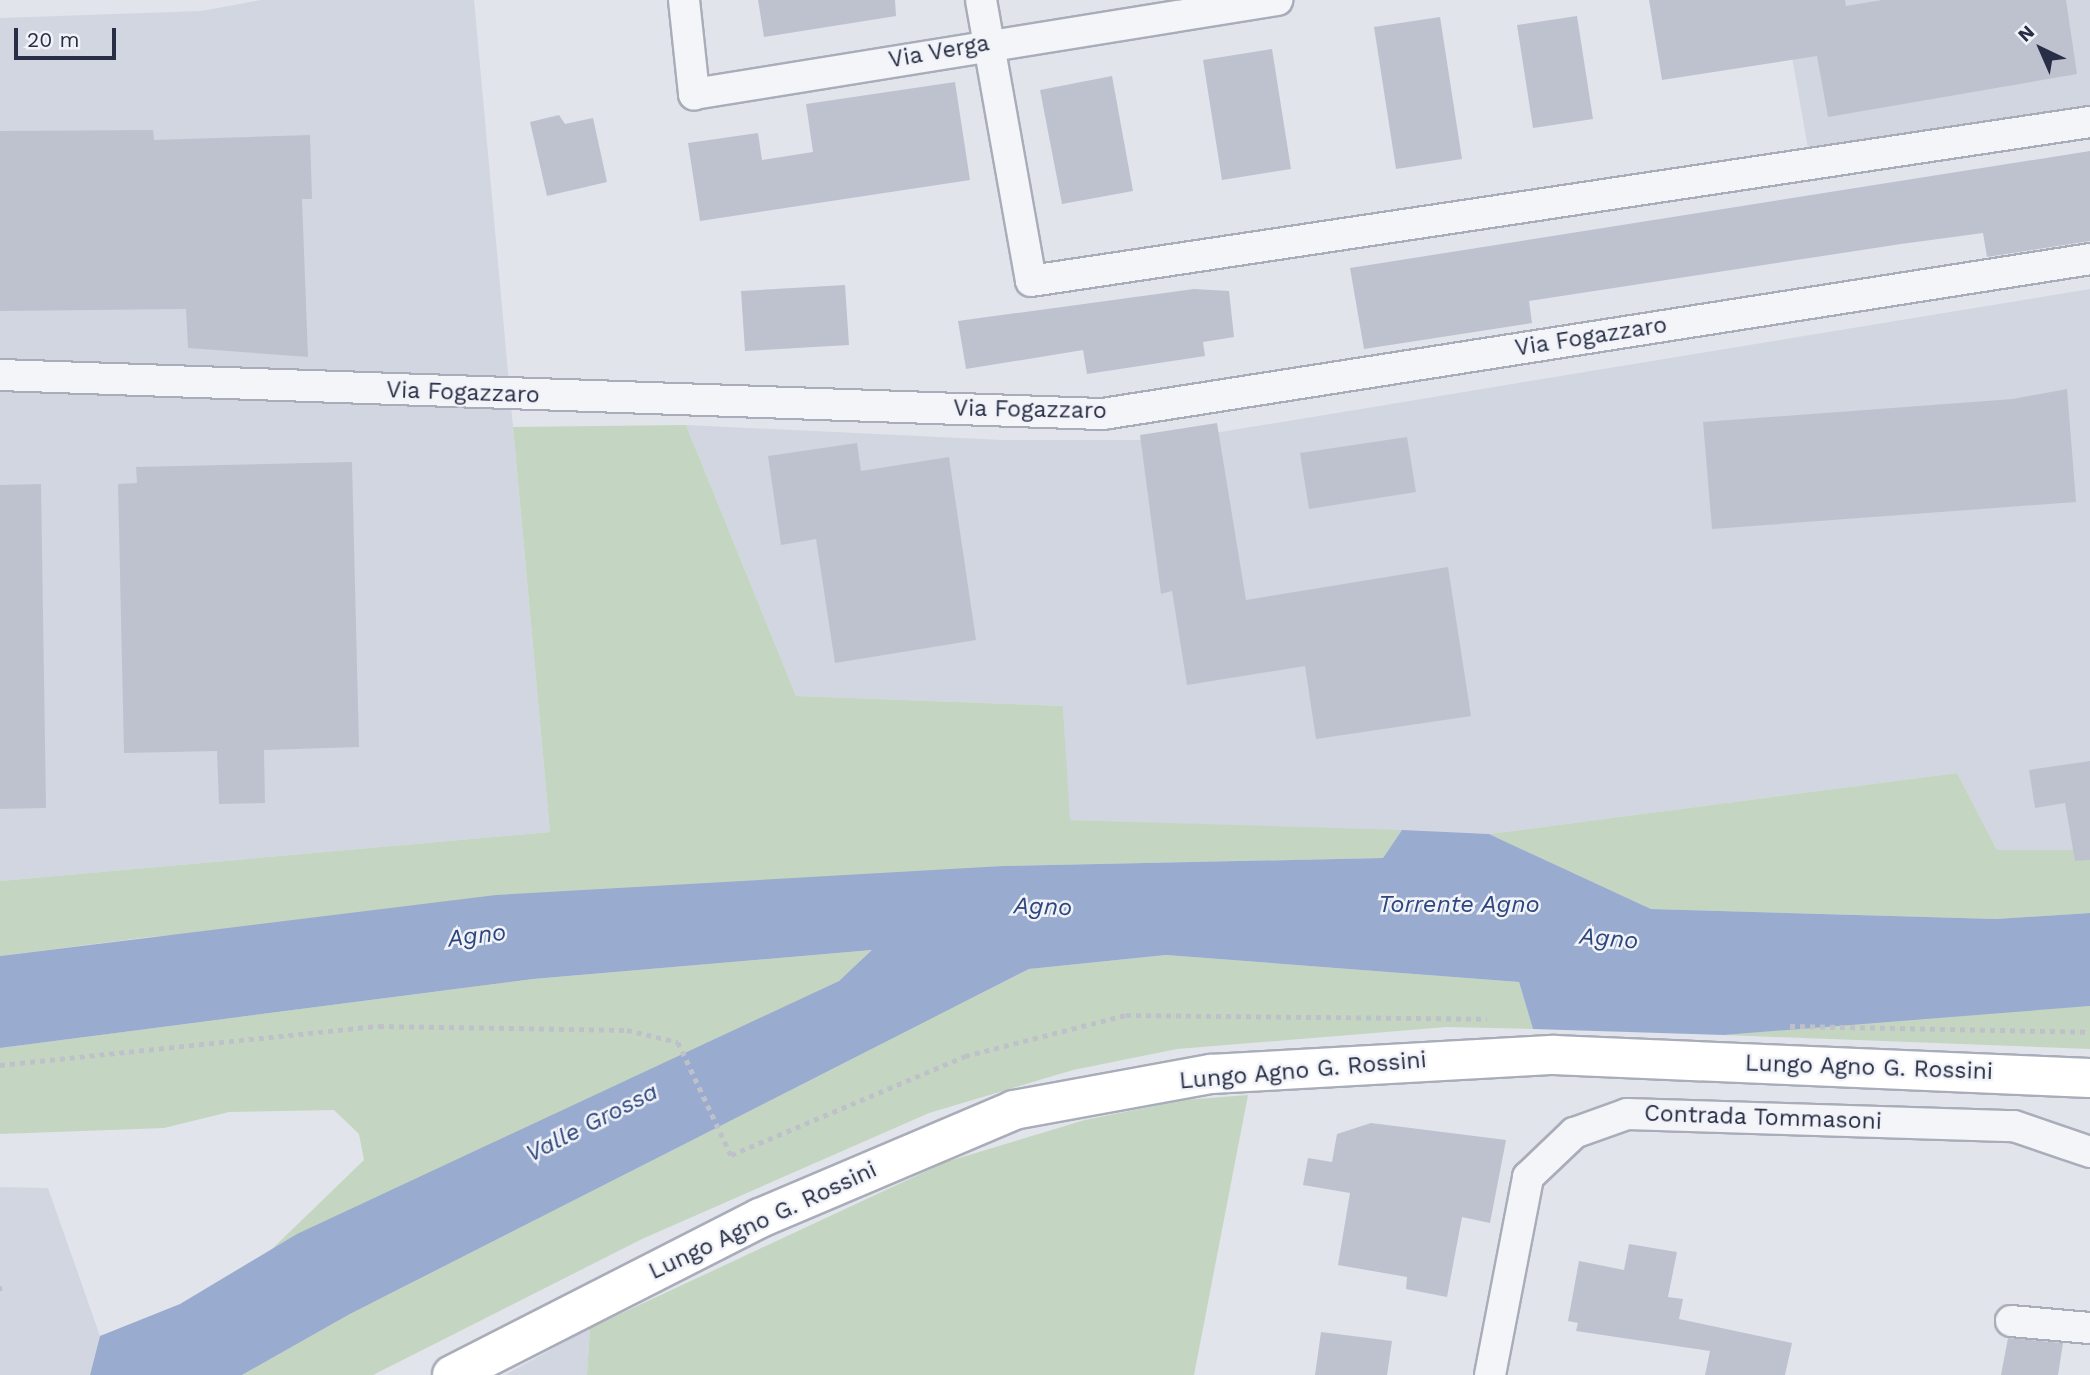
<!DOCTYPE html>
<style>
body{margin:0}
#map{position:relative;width:2090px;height:1375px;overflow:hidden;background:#e1e4eb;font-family:"Work Sans",sans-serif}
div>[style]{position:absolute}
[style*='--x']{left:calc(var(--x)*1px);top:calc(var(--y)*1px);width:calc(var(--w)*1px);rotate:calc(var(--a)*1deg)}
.built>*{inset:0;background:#d2d6e1}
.green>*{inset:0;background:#c4d6c1}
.water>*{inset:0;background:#99accf}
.building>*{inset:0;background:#bec2cf}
.path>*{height:4.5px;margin-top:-2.25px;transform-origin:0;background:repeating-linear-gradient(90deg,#bfc1ca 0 5px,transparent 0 10px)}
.roads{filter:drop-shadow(2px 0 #a9adb9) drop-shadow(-2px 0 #a9adb9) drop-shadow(0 2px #a9adb9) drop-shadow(0 -2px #a9adb9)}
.street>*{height:30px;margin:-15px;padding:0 15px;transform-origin:15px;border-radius:15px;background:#f4f5f9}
.secondary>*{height:38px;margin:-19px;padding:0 19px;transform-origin:19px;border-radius:19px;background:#fff}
span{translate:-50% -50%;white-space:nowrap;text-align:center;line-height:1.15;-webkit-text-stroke:5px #f1f3f8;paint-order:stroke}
.street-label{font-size:23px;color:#272e45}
.water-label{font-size:24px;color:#2d467d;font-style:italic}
.north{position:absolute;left:2006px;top:14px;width:70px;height:70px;-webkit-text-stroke:5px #f1f3f8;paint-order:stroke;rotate:316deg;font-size:19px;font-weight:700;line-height:28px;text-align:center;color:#272e45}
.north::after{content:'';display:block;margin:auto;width:24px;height:32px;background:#272e45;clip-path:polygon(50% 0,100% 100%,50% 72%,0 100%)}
.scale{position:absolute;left:14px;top:28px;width:102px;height:32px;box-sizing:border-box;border:4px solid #272e45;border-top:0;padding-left:9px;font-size:21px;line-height:24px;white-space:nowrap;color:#272e45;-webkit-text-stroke:5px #f1f3f8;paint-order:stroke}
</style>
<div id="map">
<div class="built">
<i style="clip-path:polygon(261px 0,474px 0,550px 832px,0 881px,0 18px,201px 11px)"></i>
<i style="clip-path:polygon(1782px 0,2090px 0,2090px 134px,1813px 177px)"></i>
<i style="clip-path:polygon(2090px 289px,2090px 850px,1997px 850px,1957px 773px,1489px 834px,1069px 820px,1063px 706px,796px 696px,686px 425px,1002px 440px,1172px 440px)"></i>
<i style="clip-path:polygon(0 1187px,48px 1188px,100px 1336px,90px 1375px,0 1375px)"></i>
<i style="clip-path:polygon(590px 1328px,587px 1375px,505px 1375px)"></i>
</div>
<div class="green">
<i style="clip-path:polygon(686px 425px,796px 696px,1063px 706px,1070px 820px,1402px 830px,1383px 858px,1003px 866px,150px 937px,0 956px,0 881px,550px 832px,513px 427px)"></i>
<i style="clip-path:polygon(1957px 773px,1997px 850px,2090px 850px,2090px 913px,1996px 919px,1651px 909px,1489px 834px)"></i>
<i style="clip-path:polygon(873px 950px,839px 981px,272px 1249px,364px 1160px,359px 1134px,334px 1110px,229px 1112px,164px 1128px,0 1134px,0 1048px,533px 979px)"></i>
<i style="clip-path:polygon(1166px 955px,1519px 982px,1533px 1029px,1447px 1027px,1177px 1049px,1073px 1070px,929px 1113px,642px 1239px,373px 1375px,242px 1375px,350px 1314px,1029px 969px)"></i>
<i style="clip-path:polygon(2090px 1006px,2090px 1049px,1724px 1035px,2011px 1011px)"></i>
<i style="clip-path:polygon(1248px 1095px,1194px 1375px,587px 1375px,590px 1328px,946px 1162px,1085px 1120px,1184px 1100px)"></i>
</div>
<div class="water">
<i style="clip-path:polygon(1402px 830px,1489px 834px,1651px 909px,1996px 919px,2090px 913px,2090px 1006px,1724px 1035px,1533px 1029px,1519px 982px,1166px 955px,1029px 969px,350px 1314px,242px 1375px,90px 1375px,100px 1336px,180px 1304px,297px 1234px,839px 981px,872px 950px,533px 979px,0 1048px,0 956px,496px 895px,1003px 866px,1383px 858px)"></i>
</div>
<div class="building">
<i style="clip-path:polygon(758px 0,895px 0,896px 16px,764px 37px)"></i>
<i style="clip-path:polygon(1649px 0,1845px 0,1846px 6px,1882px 0,2066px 0,2077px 74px,1828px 117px,1817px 56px,1662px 80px)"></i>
<i style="clip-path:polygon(1577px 16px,1593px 119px,1533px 128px,1517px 25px)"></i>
<i style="clip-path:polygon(1440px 17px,1462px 159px,1396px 169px,1374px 27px)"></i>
<i style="clip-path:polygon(1272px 49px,1291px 169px,1222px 180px,1203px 60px)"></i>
<i style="clip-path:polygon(1112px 76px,1133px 191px,1062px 204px,1040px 90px)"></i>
<i style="clip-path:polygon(955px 82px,970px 180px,700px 221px,688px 143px,758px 133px,762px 160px,813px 152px,806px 104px)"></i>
<i style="clip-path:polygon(559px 115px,565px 124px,593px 118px,607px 182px,547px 196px,530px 122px)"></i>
<i style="clip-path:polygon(153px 130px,154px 140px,310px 135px,312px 199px,302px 199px,308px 357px,188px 348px,186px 309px,0 311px,0 131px)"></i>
<i style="clip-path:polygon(2090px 151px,2090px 241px,1987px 257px,1983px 233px,1901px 244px,1529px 301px,1532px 323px,1364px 349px,1350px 268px)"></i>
<i style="clip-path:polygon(845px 285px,849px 345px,745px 351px,741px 291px)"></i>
<i style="clip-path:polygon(1194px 289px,1229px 291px,1234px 337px,1203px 342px,1205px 356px,1087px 374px,1083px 350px,966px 369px,958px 321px)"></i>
<i style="clip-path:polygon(2067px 389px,2076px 502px,1712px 529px,1703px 422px,2013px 399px)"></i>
<i style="clip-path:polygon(1217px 423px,1246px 600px,1448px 567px,1471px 716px,1316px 739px,1305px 666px,1187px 685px,1172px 591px,1161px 594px,1140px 435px)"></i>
<i style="clip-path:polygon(1407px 437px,1416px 492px,1309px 509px,1300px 453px)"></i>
<i style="clip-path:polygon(857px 443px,861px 471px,949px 457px,976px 640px,835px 663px,816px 539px,781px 545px,768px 456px)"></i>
<i style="clip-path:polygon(352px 462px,359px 747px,264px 750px,265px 803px,219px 804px,217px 751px,124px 753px,118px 484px,137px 483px,136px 467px)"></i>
<i style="clip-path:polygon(41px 484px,46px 808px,0 809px,0 485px)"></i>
<i style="clip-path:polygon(2090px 761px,2090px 860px,2075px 861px,2065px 803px,2035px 808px,2029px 770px)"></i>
<i style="clip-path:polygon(1371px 1123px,1506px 1140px,1490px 1223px,1462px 1217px,1447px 1297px,1406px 1289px,1407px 1277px,1338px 1265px,1350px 1193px,1303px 1185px,1308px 1158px,1332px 1162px,1337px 1134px)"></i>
<i style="clip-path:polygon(1629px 1244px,1677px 1252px,1668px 1297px,1683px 1299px,1679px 1319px,1792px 1343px,1785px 1375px,1705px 1375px,1710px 1351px,1576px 1331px,1578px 1323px,1568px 1321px,1579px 1261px,1624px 1270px)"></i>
<i style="clip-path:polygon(1321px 1332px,1392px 1341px,1387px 1375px,1315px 1375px)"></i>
<i style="clip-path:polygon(2008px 1338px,2063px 1343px,2058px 1375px,2001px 1375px)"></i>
</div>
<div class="path">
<i style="--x:1790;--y:1026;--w:300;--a:1.1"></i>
<i style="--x:0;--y:1065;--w:381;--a:-5.9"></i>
<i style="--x:379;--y:1026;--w:248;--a:0.9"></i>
<i style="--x:627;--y:1030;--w:52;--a:13.2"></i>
<i style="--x:678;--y:1042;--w:125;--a:64.9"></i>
<i style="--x:731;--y:1155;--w:254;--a:-22.9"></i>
<i style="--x:965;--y:1056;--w:166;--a:-14.3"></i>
<i style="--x:1126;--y:1015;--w:361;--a:0.6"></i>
<i style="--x:0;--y:1286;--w:5;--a:90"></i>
</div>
<div class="roads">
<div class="street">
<i style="--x:684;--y:0;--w:95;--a:83.9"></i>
<i style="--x:694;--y:94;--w:591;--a:-9.16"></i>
<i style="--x:981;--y:0;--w:285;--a:79.9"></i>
<i style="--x:1031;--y:281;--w:1071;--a:-8.54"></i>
<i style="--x:0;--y:375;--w:1104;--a:2.03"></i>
<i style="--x:1103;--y:414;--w:999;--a:-8.92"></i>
<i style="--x:2011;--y:1321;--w:79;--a:5.1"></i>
<i style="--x:1490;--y:1375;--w:202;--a:-79.1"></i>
<i style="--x:1528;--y:1177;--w:64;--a:-43.7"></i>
<i style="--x:1574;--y:1133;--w:56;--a:-19.7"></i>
<i style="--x:1627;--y:1114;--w:387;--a:1.8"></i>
<i style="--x:2014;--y:1126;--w:80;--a:18.9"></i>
</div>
<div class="secondary">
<i style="--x:452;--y:1375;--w:346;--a:-27"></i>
<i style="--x:760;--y:1218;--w:276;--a:-23"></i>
<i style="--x:1014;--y:1110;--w:200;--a:-10.4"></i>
<i style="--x:1211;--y:1074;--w:344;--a:-3.2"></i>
<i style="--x:1554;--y:1055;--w:536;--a:2.46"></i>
</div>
</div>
<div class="street-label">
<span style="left:939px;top:52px;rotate:-10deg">Via Verga</span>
<span style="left:1591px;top:337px;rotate:-9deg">Via Fogazzaro</span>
<span style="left:463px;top:393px;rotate:2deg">Via Fogazzaro</span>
<span style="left:1030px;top:410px;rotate:1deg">Via Fogazzaro</span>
<span style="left:1869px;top:1068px;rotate:2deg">Lungo Agno G. Rossini</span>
<span style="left:1303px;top:1071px;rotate:-5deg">Lungo Agno G. Rossini</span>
<span style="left:1763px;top:1118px;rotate:2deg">Contrada Tommasoni</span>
<span style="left:763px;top:1221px;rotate:-25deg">Lungo Agno G. Rossini</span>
</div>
<div class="water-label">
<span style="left:1459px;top:905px">Torrente Agno</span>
<span style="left:1043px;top:907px;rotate:2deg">Agno</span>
<span style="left:477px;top:936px;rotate:-7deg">Agno</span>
<span style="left:1609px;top:939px;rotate:5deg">Agno</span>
<span style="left:592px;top:1123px;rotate:-27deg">Valle Grossa</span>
</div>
<div class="north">N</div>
<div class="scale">20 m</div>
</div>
